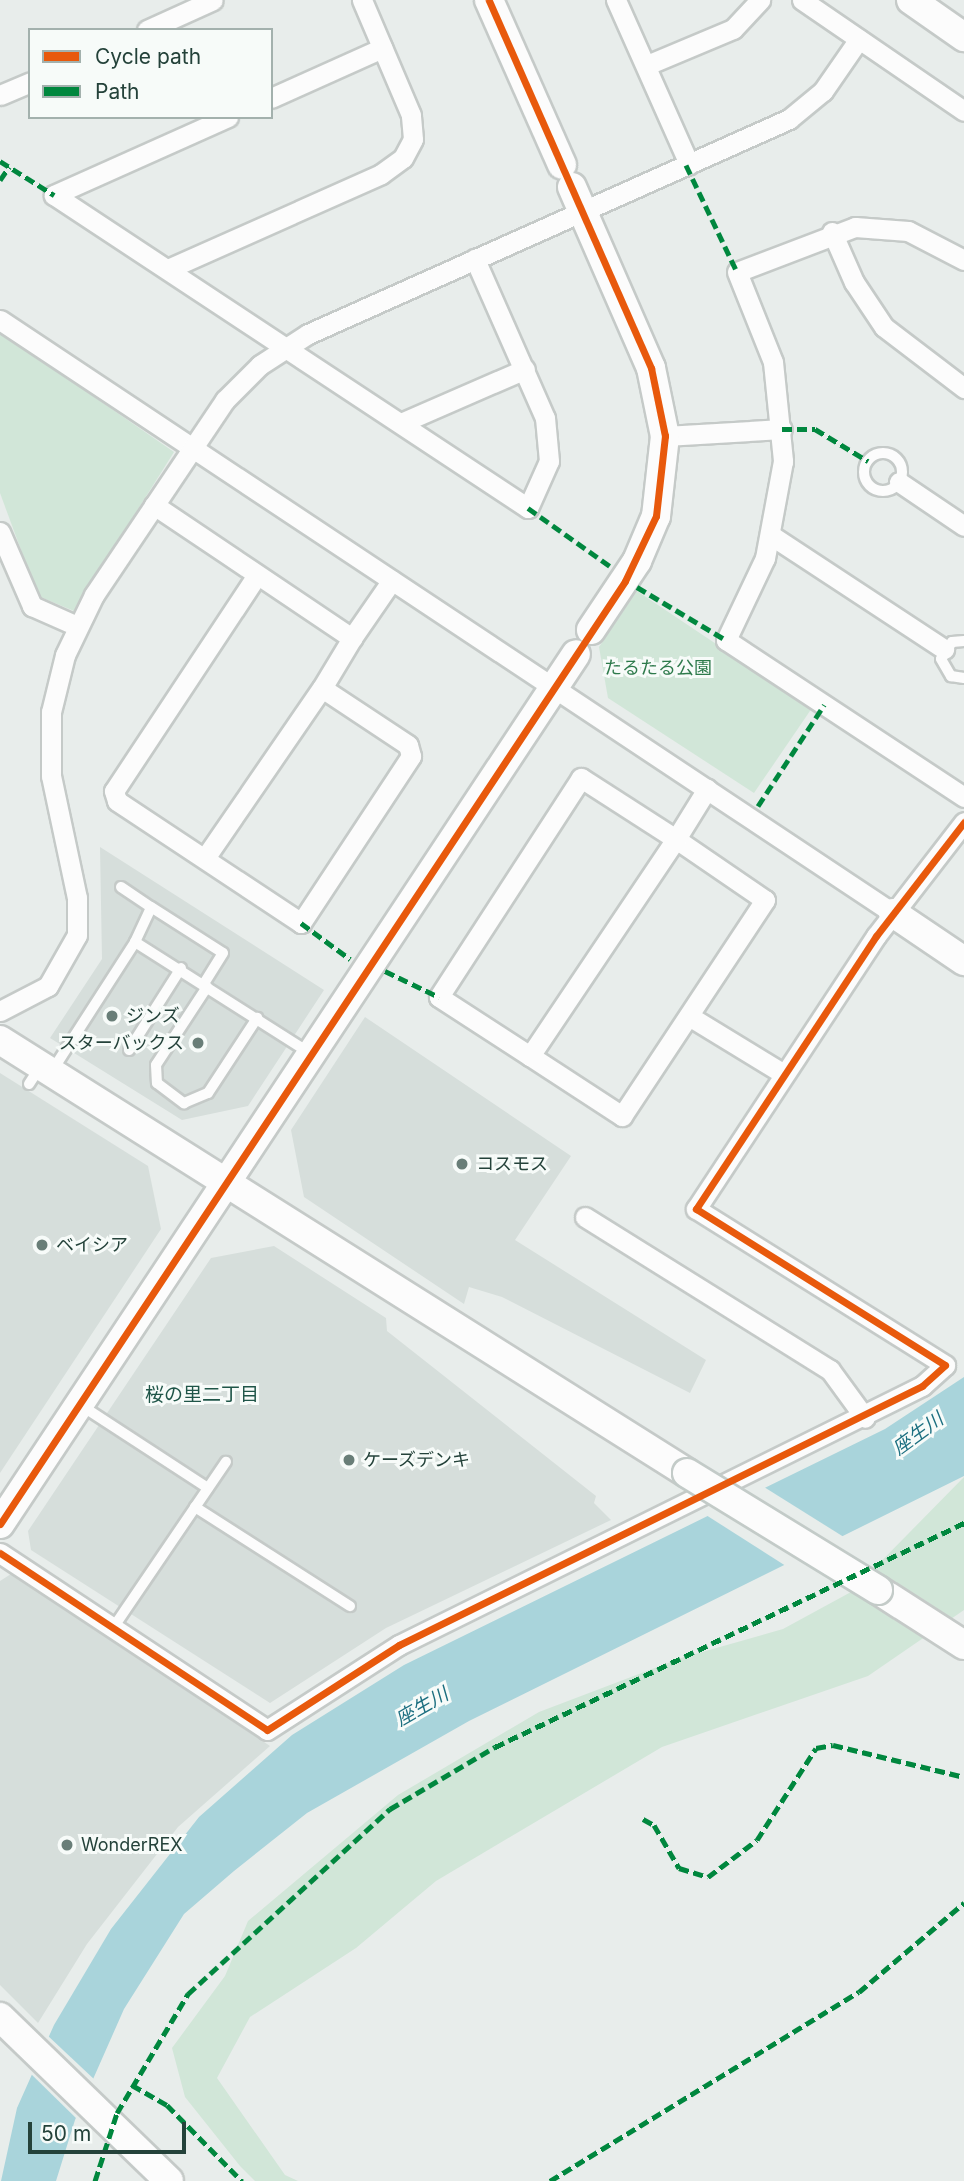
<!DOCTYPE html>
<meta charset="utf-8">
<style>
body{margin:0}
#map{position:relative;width:964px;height:2181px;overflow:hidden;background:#e8edeb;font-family:Inter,"Noto Sans JP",sans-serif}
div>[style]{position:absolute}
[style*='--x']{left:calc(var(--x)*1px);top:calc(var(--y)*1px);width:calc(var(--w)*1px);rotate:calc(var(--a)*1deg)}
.built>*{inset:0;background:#d6dedb}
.green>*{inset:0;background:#d1e6d8}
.water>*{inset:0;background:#a9d4db}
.pier>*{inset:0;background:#e8edeb}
.roads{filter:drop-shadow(2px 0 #c5cac8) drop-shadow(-2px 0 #c5cac8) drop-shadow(0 2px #c5cac8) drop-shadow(0 -2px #c5cac8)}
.lane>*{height:10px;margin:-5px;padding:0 5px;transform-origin:5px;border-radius:5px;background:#fcfcfc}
.lane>.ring{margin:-5px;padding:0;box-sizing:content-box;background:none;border:10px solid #fcfcfc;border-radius:50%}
.street>*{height:19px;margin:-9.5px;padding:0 9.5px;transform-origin:9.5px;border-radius:9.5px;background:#fcfcfc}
.secondary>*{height:28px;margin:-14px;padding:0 14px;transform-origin:14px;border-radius:14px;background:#fcfcfc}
.bridges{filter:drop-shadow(2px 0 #c3cbc8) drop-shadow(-2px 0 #c3cbc8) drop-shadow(0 2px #c3cbc8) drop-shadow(0 -2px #c3cbc8)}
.secondary-bridge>*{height:28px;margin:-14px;padding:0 14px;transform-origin:14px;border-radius:14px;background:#fcfcfc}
.quiet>*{height:5px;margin-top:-2.5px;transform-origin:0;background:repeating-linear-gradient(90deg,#00873e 0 10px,transparent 0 15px)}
.cycleway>*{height:7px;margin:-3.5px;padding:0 3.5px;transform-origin:3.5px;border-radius:3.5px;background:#e8590c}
.dots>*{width:19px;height:19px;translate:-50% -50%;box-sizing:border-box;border:4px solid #f7fbf9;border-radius:50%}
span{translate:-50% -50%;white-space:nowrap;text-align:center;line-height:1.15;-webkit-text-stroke:6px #f7fbf9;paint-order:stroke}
.park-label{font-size:18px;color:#2d7a4b}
.poi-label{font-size:18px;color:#24423a}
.left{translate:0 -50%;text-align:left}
.right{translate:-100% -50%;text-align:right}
.neighbourhood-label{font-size:19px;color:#1f5548}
.water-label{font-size:19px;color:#1c6f80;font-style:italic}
.legend{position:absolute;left:28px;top:28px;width:245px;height:91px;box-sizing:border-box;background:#f7fbf9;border:2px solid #a3b1ad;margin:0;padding:9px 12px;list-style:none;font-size:21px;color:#24423a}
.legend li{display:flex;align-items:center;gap:14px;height:35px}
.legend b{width:35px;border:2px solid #a3b1ad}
.scale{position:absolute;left:28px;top:2122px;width:158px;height:32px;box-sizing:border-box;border:4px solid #24423a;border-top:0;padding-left:9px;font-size:21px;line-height:24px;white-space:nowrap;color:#24423a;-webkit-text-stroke:5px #f7fbf9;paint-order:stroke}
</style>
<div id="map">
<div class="built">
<i style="clip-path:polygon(100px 847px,324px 990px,248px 1106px,182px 1120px,50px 1038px,102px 959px)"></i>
<i style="clip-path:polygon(365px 1017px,571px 1156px,515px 1240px,706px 1360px,690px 1393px,502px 1297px,469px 1287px,464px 1304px,304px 1197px,291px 1130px)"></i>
<i style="clip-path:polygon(0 1073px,148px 1166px,161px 1229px,0 1473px)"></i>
<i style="clip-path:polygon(274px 1246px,386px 1318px,387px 1331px,596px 1496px,594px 1503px,611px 1520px,386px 1628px,270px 1703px,31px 1550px,28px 1531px,211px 1258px)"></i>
<i style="clip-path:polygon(11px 1574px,270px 1746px,178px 1827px,87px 1944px,38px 2023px,0 1985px,0 1581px)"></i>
</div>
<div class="green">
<i style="clip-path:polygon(0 332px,174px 452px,74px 611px,38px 596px,0 493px)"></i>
<i style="clip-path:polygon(637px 591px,812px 708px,754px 793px,608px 698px,599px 647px)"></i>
<i style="clip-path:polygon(964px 1477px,964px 1610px,868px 1676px,662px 1747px,436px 1881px,356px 1948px,250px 2017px,217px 2078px,285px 2175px,298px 2181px,255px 2181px,240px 2166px,185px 2097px,172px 2048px,225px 1976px,248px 1921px,398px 1795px,539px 1712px,681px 1658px,783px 1629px,851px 1592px)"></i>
</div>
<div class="water">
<i style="clip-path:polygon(964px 1377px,964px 1476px,469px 1721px,307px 1813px,234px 1871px,184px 1914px,124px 2009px,75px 2120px,56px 2181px,1px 2181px,17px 2108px,54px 2025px,111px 1929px,199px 1817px,292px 1735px,404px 1665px,885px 1429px)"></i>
</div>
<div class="pier">
<i style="clip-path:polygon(761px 1485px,847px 1539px,789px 1568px,706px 1515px)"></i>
<i style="clip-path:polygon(46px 2034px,96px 2081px,78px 2120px,29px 2072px)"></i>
</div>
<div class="roads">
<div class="lane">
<i class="ring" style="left:864px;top:453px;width:28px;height:28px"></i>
<i style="--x:964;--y:641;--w:12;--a:175"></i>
<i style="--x:952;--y:642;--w:20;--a:123"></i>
<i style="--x:941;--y:659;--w:20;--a:60"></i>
<i style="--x:951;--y:676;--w:13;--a:9"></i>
<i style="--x:121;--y:887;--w:36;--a:34"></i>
<i style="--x:135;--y:942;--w:38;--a:-65"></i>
<i style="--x:151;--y:907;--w:85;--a:32.6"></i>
<i style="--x:223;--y:953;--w:36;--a:122"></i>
<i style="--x:207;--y:987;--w:93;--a:123.2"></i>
<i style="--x:156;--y:1065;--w:18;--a:87"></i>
<i style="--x:157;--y:1083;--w:34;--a:37"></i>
<i style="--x:184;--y:1103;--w:26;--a:-23"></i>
<i style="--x:208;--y:1093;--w:90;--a:-56.8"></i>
<i style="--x:129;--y:1050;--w:97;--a:-57.6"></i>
<i style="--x:52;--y:1071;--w:153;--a:-57.2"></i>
<i style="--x:135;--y:942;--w:207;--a:32.4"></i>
<i style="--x:29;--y:1084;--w:20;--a:-57"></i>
<i style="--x:82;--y:1406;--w:150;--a:33.1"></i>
<i style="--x:195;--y:1507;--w:184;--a:32.6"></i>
<i style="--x:113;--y:1628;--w:201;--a:-55.8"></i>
</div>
<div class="street">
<i style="--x:616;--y:0;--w:180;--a:66"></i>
<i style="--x:802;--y:0;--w:196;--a:34.4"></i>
<i style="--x:147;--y:30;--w:72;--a:-24.4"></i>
<i style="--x:647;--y:65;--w:93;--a:-22.7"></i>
<i style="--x:733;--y:29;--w:40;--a:-47"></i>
<i style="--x:0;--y:95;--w:33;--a:-23"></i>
<i style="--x:271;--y:98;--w:122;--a:-24.2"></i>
<i style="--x:228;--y:117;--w:191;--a:155.9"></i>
<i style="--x:54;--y:195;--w:568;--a:33.44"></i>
<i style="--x:528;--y:508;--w:51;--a:-65.9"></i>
<i style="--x:549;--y:461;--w:43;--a:-95.3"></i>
<i style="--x:545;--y:418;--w:174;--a:-113.8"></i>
<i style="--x:832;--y:232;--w:55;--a:66.3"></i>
<i style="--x:854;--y:282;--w:54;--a:56.3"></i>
<i style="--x:884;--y:327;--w:101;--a:37.3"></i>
<i style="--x:964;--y:260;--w:63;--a:-152.6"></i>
<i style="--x:908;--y:231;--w:53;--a:-175.7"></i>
<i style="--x:855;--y:227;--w:126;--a:159.1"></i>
<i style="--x:737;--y:272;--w:97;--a:68.2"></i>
<i style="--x:773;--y:362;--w:100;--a:84.2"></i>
<i style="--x:783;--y:461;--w:99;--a:100.5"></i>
<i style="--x:765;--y:558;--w:91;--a:115.4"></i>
<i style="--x:726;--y:640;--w:285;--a:33.4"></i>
<i style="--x:168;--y:269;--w:233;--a:-24"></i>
<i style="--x:381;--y:174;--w:27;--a:-36"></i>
<i style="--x:403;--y:158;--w:21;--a:-62"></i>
<i style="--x:413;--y:139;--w:24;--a:-95"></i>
<i style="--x:411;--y:115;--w:125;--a:-113.1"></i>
<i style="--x:0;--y:320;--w:1072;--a:33.59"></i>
<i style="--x:401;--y:423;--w:135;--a:-23.5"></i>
<i style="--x:665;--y:436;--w:117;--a:-3.4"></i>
<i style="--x:899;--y:482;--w:78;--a:34.1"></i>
<i style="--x:154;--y:505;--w:239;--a:33.9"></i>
<i style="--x:352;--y:638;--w:70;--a:-55.4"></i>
<i style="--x:0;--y:532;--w:81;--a:66.6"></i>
<i style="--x:32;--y:606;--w:49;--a:24"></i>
<i style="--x:772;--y:536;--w:206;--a:33.3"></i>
<i style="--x:257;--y:575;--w:259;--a:123.5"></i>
<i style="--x:114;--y:791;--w:10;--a:73"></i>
<i style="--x:117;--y:801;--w:221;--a:33.5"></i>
<i style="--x:301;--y:923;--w:200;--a:-56.6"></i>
<i style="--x:411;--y:756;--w:11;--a:-105"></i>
<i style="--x:408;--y:745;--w:103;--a:-146.5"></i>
<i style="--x:322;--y:688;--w:58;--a:-59"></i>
<i style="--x:205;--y:858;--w:206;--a:-55.5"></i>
<i style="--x:0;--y:1011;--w:54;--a:-27.5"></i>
<i style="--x:48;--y:986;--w:59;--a:-60.4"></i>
<i style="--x:77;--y:935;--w:37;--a:-90"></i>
<i style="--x:77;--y:898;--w:125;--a:-102"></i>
<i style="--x:51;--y:776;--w:64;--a:-90"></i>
<i style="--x:51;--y:712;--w:59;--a:-76.2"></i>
<i style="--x:65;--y:655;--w:67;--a:-64.2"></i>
<i style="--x:94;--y:595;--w:235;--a:-56.1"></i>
<i style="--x:225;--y:400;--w:49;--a:-45"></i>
<i style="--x:260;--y:365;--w:57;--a:-32.9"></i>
<i style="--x:308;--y:334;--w:527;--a:-24.08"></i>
<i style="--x:789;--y:119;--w:44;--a:-39.5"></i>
<i style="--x:823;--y:91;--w:63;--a:-55.3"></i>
<i style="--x:689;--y:1016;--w:111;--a:31.4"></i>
<i style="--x:530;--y:1056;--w:110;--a:33.1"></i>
<i style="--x:622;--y:1116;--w:259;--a:-56.5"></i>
<i style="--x:765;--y:900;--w:108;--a:-145.6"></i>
<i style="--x:676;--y:839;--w:113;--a:-147.3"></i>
<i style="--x:581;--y:778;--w:261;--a:123"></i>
<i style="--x:439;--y:997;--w:108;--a:33"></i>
<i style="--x:530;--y:1056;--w:262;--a:-56.1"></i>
<i style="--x:676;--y:839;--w:59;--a:-58.2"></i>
<i style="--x:585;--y:1217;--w:289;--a:32"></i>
<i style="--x:830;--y:1370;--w:59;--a:53.9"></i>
<i style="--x:0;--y:1553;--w:320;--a:33.5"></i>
<i style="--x:267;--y:1730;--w:157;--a:-32.8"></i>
<i style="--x:399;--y:1645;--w:584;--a:-26.35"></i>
<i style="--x:922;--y:1386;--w:31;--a:-42"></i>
<i style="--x:945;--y:1365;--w:294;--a:-147.9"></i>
<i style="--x:696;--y:1209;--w:327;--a:-56.6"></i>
<i style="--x:876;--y:936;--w:144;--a:-52.3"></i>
</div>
<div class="secondary">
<i style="--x:489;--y:0;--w:180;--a:66.1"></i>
<i style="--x:911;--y:0;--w:65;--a:34.9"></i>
<i style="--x:572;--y:187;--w:197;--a:66.4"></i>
<i style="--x:651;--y:368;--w:69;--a:78.4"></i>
<i style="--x:665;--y:436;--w:81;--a:96.4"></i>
<i style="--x:656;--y:516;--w:49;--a:112.9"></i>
<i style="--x:637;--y:561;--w:83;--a:123.7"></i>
<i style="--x:893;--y:913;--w:86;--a:34.1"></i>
<i style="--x:0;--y:1040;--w:812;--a:32.22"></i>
<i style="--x:0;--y:1524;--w:1043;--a:-56.49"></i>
<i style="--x:878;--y:1590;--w:102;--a:32.6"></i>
<i style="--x:0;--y:2017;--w:235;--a:44.1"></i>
</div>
</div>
<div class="bridges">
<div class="secondary-bridge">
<i style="--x:687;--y:1473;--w:224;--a:31.5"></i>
</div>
</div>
<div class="quiet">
<i style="--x:0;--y:161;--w:64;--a:32.2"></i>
<i style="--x:686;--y:165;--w:119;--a:64.5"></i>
<i style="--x:0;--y:180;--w:16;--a:-55"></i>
<i style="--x:782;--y:429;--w:33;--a:0"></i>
<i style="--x:815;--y:429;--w:62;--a:31.1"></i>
<i style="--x:528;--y:508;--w:105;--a:35.3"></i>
<i style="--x:637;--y:587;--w:104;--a:30.8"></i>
<i style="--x:758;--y:806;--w:121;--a:-56.8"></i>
<i style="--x:301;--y:923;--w:61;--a:36.3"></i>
<i style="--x:385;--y:971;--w:60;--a:25.7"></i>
<i style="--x:643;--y:1819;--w:13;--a:29"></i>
<i style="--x:654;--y:1825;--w:50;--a:59.8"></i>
<i style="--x:679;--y:1868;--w:30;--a:17"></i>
<i style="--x:708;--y:1877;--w:61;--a:-37.1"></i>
<i style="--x:757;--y:1840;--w:109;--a:-57.3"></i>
<i style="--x:816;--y:1748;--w:17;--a:-10"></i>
<i style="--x:833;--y:1745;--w:135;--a:13.7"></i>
<i style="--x:132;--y:2085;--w:40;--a:29.7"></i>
<i style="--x:167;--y:2105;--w:107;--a:45.4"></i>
<i style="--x:95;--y:2181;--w:71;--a:-72.1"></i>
<i style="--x:117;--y:2113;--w:139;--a:-59.2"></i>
<i style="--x:188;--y:1994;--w:274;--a:-42.5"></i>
<i style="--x:390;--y:1809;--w:122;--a:-30.6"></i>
<i style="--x:495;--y:1747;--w:520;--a:-25.53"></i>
<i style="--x:550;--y:2181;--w:362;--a:-31.5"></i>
<i style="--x:859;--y:1992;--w:138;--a:-40.3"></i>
</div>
<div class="cycleway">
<i style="--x:0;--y:1524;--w:1131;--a:-56.46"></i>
<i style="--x:625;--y:581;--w:72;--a:-64.5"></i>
<i style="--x:656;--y:516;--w:81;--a:-83.6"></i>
<i style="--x:665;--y:436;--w:69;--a:-101.6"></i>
<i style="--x:651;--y:368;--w:402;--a:-113.8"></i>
<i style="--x:0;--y:1553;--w:320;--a:33.5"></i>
<i style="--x:267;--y:1730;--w:157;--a:-32.8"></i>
<i style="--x:399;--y:1645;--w:584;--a:-26.35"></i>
<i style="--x:922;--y:1386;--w:31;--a:-42"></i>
<i style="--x:945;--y:1365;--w:294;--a:-147.9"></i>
<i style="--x:696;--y:1209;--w:327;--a:-56.6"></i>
<i style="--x:876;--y:936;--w:144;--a:-52.3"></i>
</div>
<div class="dots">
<i style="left:112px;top:1016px;background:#697e78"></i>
<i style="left:198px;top:1043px;background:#697e78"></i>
<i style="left:462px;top:1164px;background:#697e78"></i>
<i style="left:42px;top:1245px;background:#697e78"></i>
<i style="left:349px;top:1460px;background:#697e78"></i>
<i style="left:67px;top:1845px;background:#697e78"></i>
</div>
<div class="park-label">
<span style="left:658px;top:668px">たるたる公園</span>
</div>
<div class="poi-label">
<span class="left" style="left:126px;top:1016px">ジンズ</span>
<span class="right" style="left:184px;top:1043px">スターバックス</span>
<span class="left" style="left:476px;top:1164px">コスモス</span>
<span class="left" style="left:56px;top:1245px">ベイシア</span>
<span class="left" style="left:363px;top:1460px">ケーズデンキ</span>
<span class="left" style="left:81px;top:1845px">WonderREX</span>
</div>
<div class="neighbourhood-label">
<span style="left:202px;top:1395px">桜の里二丁目</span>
</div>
<div class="water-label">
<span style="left:918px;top:1434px;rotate:-36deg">座生川</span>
<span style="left:422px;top:1707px;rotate:-30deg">座生川</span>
</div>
<ul class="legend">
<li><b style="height:9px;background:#e8590c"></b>Cycle path</li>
<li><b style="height:9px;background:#00873e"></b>Path</li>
</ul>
<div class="scale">50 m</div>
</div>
